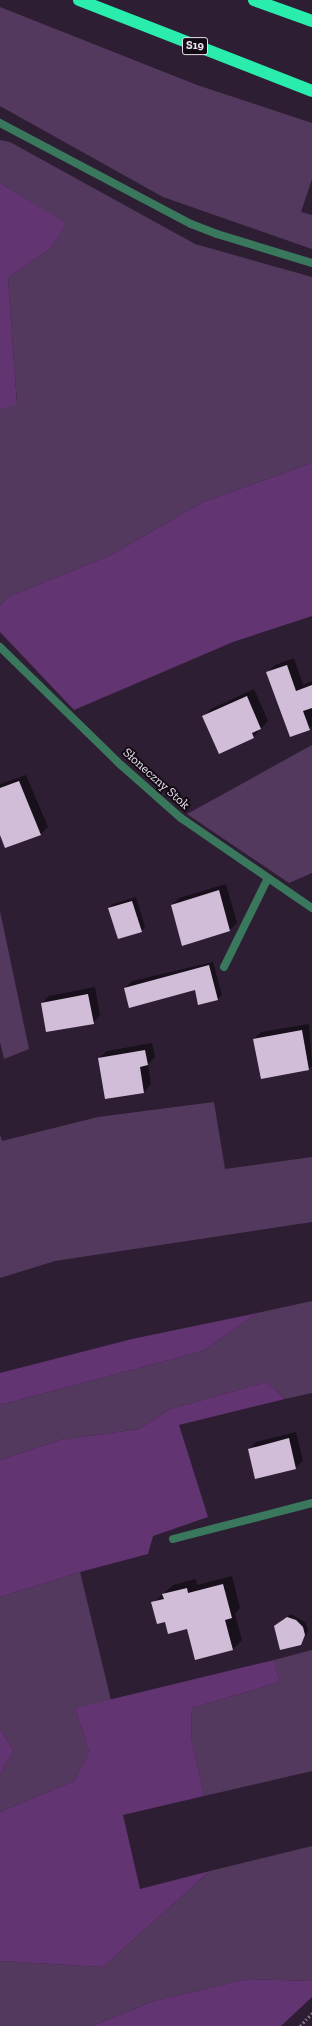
<!DOCTYPE html>
<meta charset="utf-8">
<style>
body{margin:0}
#map{position:relative;width:312px;height:2026px;overflow:hidden;background:#2e1e33;font-family:"Zilla Slab",serif}
div>[style]{position:absolute}
[style*='--x']{left:calc(var(--x)*1px);top:calc(var(--y)*1px);width:calc(var(--w)*1px);rotate:calc(var(--a)*1deg)}
.green>*{inset:0;background:#54395e}
.forest>*{inset:0;background:#623471}
.shadow>*{inset:0;background:#0007}
.building>*{inset:0;background:#d2bdd9}
.path>*{height:2.5px;margin-top:-1.25px;transform-origin:0;background:repeating-linear-gradient(90deg,#7b6d7f 0 2px,transparent 0 4px)}
.service>*{height:8px;margin:-4px;padding:0 4px;transform-origin:4px;border-radius:4px;background:#3a785e}
.minor>*{height:8px;margin:-4px;padding:0 4px;transform-origin:4px;border-radius:4px;background:#3a785e}
.motorway>*{height:12px;margin:-6px;padding:0 6px;transform-origin:6px;border-radius:6px;background:#2aedad}
span{translate:-50% -50%;white-space:nowrap;text-align:center;line-height:1.15;-webkit-text-stroke:4px #120b14;paint-order:stroke}
.shield-label span{padding:1px 3px;background:#120b14;border:1px solid;border-radius:3px;-webkit-text-stroke-width:0}
.shield-label{font-size:12px;color:#e9deed;font-weight:700}
.street-label{font-size:13px;color:#e9deed}
</style>
<div id="map">
<div class="green">
<i style="clip-path:polygon(0 7px,197px 85px,312px 123px,312px 179px,301px 212px,312px 215px,312px 249px,163px 197px,0 106px)"></i>
<i style="clip-path:polygon(0 140px,10px 142px,195px 244px,312px 277px,312px 463px,203px 502px,111px 555px,8px 597px,0 606px,0 410px,17px 403px,8px 278px,52px 247px,65px 223px,0 183px)"></i>
<i style="clip-path:polygon(312px 745px,312px 873px,289px 883px,187px 814px)"></i>
<i style="clip-path:polygon(0 911px,29px 1049px,4px 1059px,0 1042px)"></i>
<i style="clip-path:polygon(214px 1102px,225px 1169px,312px 1157px,312px 1222px,55px 1261px,0 1278px,0 1134px,2px 1141px,98px 1117px)"></i>
<i style="clip-path:polygon(312px 1301px,312px 1393px,285px 1399px,267px 1382px,170px 1409px,139px 1429px,60px 1440px,0 1460px,0 1405px,203px 1351px,257px 1313px)"></i>
<i style="clip-path:polygon(80px 1572px,111px 1700px,75px 1708px,89px 1752px,74px 1781px,0 1812px,0 1774px,14px 1751px,0 1729px,0 1597px)"></i>
<i style="clip-path:polygon(312px 1650px,312px 1771px,204px 1796px,191px 1737px,192px 1708px,280px 1682px,274px 1660px)"></i>
<i style="clip-path:polygon(312px 1846px,312px 1981px,248px 1979px,154px 2001px,92px 2026px,0 2026px,0 1961px,103px 1967px,210px 1871px)"></i>
</div>
<div class="forest">
<i style="clip-path:polygon(0 183px,66px 223px,52px 247px,8px 278px,17px 404px,0 410px)"></i>
<i style="clip-path:polygon(312px 463px,312px 616px,233px 642px,74px 710px,0 632px,0 606px,8px 597px,111px 555px,203px 502px)"></i>
<i style="clip-path:polygon(257px 1313px,203px 1351px,0 1405px,0 1373px,132px 1339px)"></i>
<i style="clip-path:polygon(267px 1382px,285px 1399px,179px 1425px,208px 1517px,153px 1536px,148px 1554px,80px 1572px,0 1597px,0 1460px,60px 1440px,139px 1429px,170px 1409px)"></i>
<i style="clip-path:polygon(274px 1660px,280px 1682px,192px 1708px,191px 1737px,204px 1796px,123px 1815px,140px 1889px,210px 1871px,103px 1967px,0 1961px,0 1812px,74px 1781px,89px 1752px,75px 1708px)"></i>
<i style="clip-path:polygon(0 1729px,14px 1751px,0 1774px)"></i>
<i style="clip-path:polygon(248px 1979px,312px 1981px,312px 1997px,281px 2026px,92px 2026px,154px 2001px)"></i>
</div>
<div class="shadow">
<i style="clip-path:polygon(294px 658px,303px 685px,312px 681px,312px 726px,309px 729px,268px 672px,275px 665px)"></i>
<i style="clip-path:polygon(254px 689px,268px 721px,253px 737px,204px 716px,211px 709px)"></i>
<i style="clip-path:polygon(26px 775px,48px 827px,41px 834px,6px 847px,0 832px,0 784px)"></i>
<i style="clip-path:polygon(226px 884px,237px 923px,229px 931px,172px 905px,179px 898px)"></i>
<i style="clip-path:polygon(136px 897px,145px 927px,141px 931px,109px 908px,113px 904px)"></i>
<i style="clip-path:polygon(213px 962px,222px 995px,218px 999px,199px 1003px,195px 989px,125px 988px,132px 981px)"></i>
<i style="clip-path:polygon(95px 987px,100px 1015px,93px 1023px,42px 1003px,49px 996px)"></i>
<i style="clip-path:polygon(309px 1024px,312px 1066px,308px 1069px,254px 1039px,261px 1032px)"></i>
<i style="clip-path:polygon(152px 1043px,155px 1057px,148px 1064px,151px 1084px,144px 1092px,106px 1098px,99px 1058px,107px 1051px)"></i>
<i style="clip-path:polygon(296px 1432px,303px 1461px,295px 1468px,249px 1449px,256px 1442px)"></i>
<i style="clip-path:polygon(232px 1576px,240px 1608px,235px 1614px,242px 1640px,233px 1649px,166px 1620px,153px 1603px,173px 1585px,196px 1579px,197px 1585px)"></i>
<i style="clip-path:polygon(291px 1614px,306px 1623px,308px 1631px,301px 1644px,275px 1626px)"></i>
</div>
<div class="building">
<i style="clip-path:polygon(287px 665px,296px 691px,312px 685px,312px 708px,303px 711px,310px 730px,290px 737px,266px 672px)"></i>
<i style="clip-path:polygon(247px 696px,261px 729px,252px 733px,254px 738px,219px 754px,202px 716px)"></i>
<i style="clip-path:polygon(19px 781px,41px 835px,5px 848px,0 835px,0 788px)"></i>
<i style="clip-path:polygon(219px 890px,230px 931px,182px 946px,171px 905px)"></i>
<i style="clip-path:polygon(132px 901px,142px 932px,118px 939px,108px 908px)"></i>
<i style="clip-path:polygon(209px 965px,218px 1000px,198px 1005px,195px 990px,129px 1008px,124px 988px)"></i>
<i style="clip-path:polygon(88px 994px,94px 1024px,46px 1032px,41px 1003px)"></i>
<i style="clip-path:polygon(302px 1030px,309px 1070px,261px 1079px,253px 1039px)"></i>
<i style="clip-path:polygon(145px 1050px,148px 1065px,140px 1067px,144px 1093px,105px 1099px,98px 1058px)"></i>
<i style="clip-path:polygon(289px 1438px,296px 1469px,255px 1479px,248px 1449px)"></i>
<i style="clip-path:polygon(223px 1584px,232px 1618px,225px 1620px,233px 1650px,195px 1660px,187px 1629px,168px 1634px,165px 1622px,157px 1624px,151px 1602px,164px 1599px,162px 1594px,187px 1588px,188px 1593px)"></i>
<i style="clip-path:polygon(287px 1617px,296px 1620px,303px 1627px,305px 1635px,301px 1645px,280px 1650px,274px 1626px)"></i>
</div>
<div class="path">
<i style="--x:300;--y:2026;--w:18;--a:-47"></i>
</div>
<div class="service">
<i style="--x:224;--y:967;--w:99;--a:-63.7"></i>
<i style="--x:173;--y:1539;--w:144;--a:-14.5"></i>
</div>
<div class="minor">
<i style="--x:0;--y:123;--w:216;--a:27.9"></i>
<i style="--x:191;--y:224;--w:28;--a:21"></i>
<i style="--x:217;--y:234;--w:99;--a:17"></i>
<i style="--x:0;--y:647;--w:169;--a:44.3"></i>
<i style="--x:121;--y:765;--w:80;--a:41.5"></i>
<i style="--x:181;--y:818;--w:159;--a:34.5"></i>
</div>
<div class="motorway">
<i style="--x:79;--y:0;--w:250;--a:21.3"></i>
<i style="--x:254;--y:0;--w:62;--a:19.9"></i>
</div>
<div class="shield-label">
<span style="left:195px;top:46px">S19</span>
</div>
<div class="street-label">
<span style="left:156px;top:779px;rotate:42deg">Słoneczny Stok</span>
</div>
</div>
